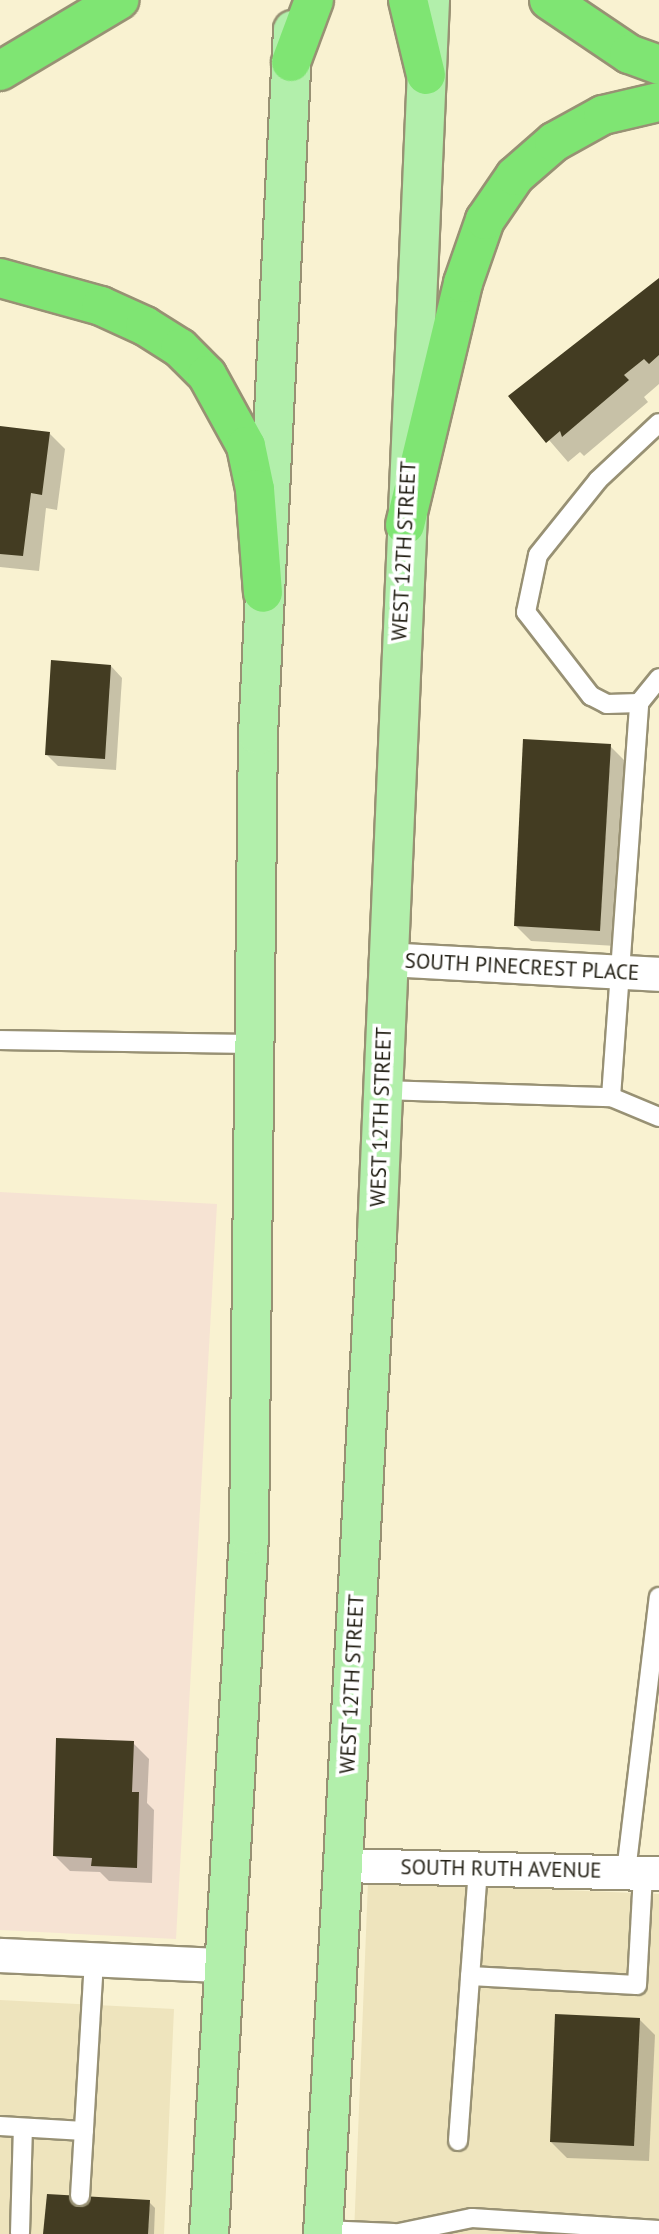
<!DOCTYPE html>
<style>
body{margin:0}
#map{position:relative;width:659px;height:2234px;overflow:hidden;background:#f9f2d1;font-family:"PT Sans",sans-serif}
div>[style]{position:absolute}
[style*='--x']{left:calc(var(--x)*1px);top:calc(var(--y)*1px);width:calc(var(--w)*1px);rotate:calc(var(--a)*1deg)}
.built>*{inset:0;background:#eee4bd}
.industrial>*{inset:0;background:#f6e3d3}
.shadow>*{inset:0;background:#0003}
.building>*{inset:0;background:#433c22}
.roads{filter:drop-shadow(2px 0 #989174) drop-shadow(-2px 0 #989174) drop-shadow(0 2px #989174) drop-shadow(0 -2px #989174)}
.service>*{height:18px;margin:-9px;padding:0 9px;transform-origin:9px;border-radius:9px;background:#fff}
.minor>*{height:33px;margin:-16.5px;padding:0 16.5px;transform-origin:16.5px;border-radius:16.5px;background:#fff}
.primary>*{height:38px;margin:-19px;padding:0 19px;transform-origin:19px;border-radius:19px;background:#b2efab}
.motorway>*{height:38px;margin:-19px;padding:0 19px;transform-origin:19px;border-radius:19px;background:#7fe573}
span{translate:-50% -50%;white-space:nowrap;text-align:center;line-height:1.15;-webkit-text-stroke:7px #fff;paint-order:stroke}
.street-label{font-size:21px;color:#201d12}
</style>
<div id="map">
<div class="built">
<i style="clip-path:polygon(368px 1882px,659px 1894px,659px 2234px,354px 2234px)"></i>
<i style="clip-path:polygon(0 2000px,174px 2009px,164px 2234px,0 2234px)"></i>
</div>
<div class="industrial">
<i style="clip-path:polygon(0 1192px,217px 1204px,176px 1939px,0 1930px)"></i>
</div>
<div class="shadow">
<i style="clip-path:polygon(659px 280px,659px 384px,644px 397px,648px 402px,584px 456px,580px 452px,568px 462px,511px 396px)"></i>
<i style="clip-path:polygon(0 428px,49px 433px,65px 449px,57px 510px,46px 508px,39px 571px,0 567px)"></i>
<i style="clip-path:polygon(111px 666px,122px 678px,116px 770px,58px 766px,46px 754px)"></i>
<i style="clip-path:polygon(610px 746px,626px 762px,616px 946px,531px 941px,515px 925px)"></i>
<i style="clip-path:polygon(133px 1743px,149px 1759px,147px 1803px,154px 1810px,152px 1883px,109px 1881px,100px 1872px,70px 1871px,54px 1855px)"></i>
<i style="clip-path:polygon(639px 2019px,655px 2035px,649px 2161px,567px 2158px,551px 2142px)"></i>
<i style="clip-path:polygon(149px 2202px,155px 2208px,154px 2234px,45px 2234px)"></i>
</div>
<div class="building">
<i style="clip-path:polygon(659px 278px,659px 355px,649px 364px,644px 359px,624px 375px,629px 380px,562px 437px,560px 431px,546px 443px,508px 396px)"></i>
<i style="clip-path:polygon(0 426px,50px 432px,42px 495px,31px 493px,23px 556px,0 554px)"></i>
<i style="clip-path:polygon(51px 660px,111px 665px,105px 759px,45px 755px)"></i>
<i style="clip-path:polygon(523px 739px,611px 744px,600px 931px,514px 926px)"></i>
<i style="clip-path:polygon(56px 1738px,134px 1741px,132px 1792px,139px 1792px,137px 1868px,91px 1866px,92px 1858px,53px 1856px)"></i>
<i style="clip-path:polygon(555px 2014px,640px 2018px,634px 2146px,550px 2142px)"></i>
<i style="clip-path:polygon(47px 2194px,150px 2200px,148px 2234px,43px 2234px)"></i>
</div>
<div class="roads">
<div class="service">
<i style="--x:639;--y:703;--w:32;--a:178"></i>
<i style="--x:607;--y:704;--w:18;--a:-153"></i>
<i style="--x:591;--y:696;--w:106;--a:-127.7"></i>
<i style="--x:526;--y:612;--w:58;--a:-78.1"></i>
<i style="--x:538;--y:555;--w:96;--a:-51.3"></i>
<i style="--x:598;--y:480;--w:83;--a:-43.1"></i>
<i style="--x:0;--y:1040;--w:257;--a:0.9"></i>
<i style="--x:382;--y:1090;--w:229;--a:1.8"></i>
<i style="--x:611;--y:1097;--w:52;--a:22.6"></i>
<i style="--x:611;--y:1097;--w:395;--a:-85.9"></i>
<i style="--x:639;--y:703;--w:32;--a:-51"></i>
<i style="--x:626;--y:1872;--w:277;--a:-83.2"></i>
<i style="--x:470;--y:1976;--w:167;--a:3.1"></i>
<i style="--x:637;--y:1985;--w:112;--a:-86.9"></i>
<i style="--x:0;--y:2126;--w:84;--a:3.4"></i>
<i style="--x:458;--y:2141;--w:273;--a:-85.8"></i>
<i style="--x:80;--y:2196;--w:236;--a:-86.6"></i>
<i style="--x:323;--y:2230;--w:71;--a:2.4"></i>
<i style="--x:20;--y:2233;--w:105;--a:-88.4"></i>
<i style="--x:394;--y:2234;--w:80;--a:-11.6"></i>
<i style="--x:472;--y:2218;--w:187;--a:3.7"></i>
</div>
<div class="minor">
<i style="--x:386;--y:959;--w:273;--a:3.1"></i>
<i style="--x:343;--y:1865;--w:316;--a:1.5"></i>
<i style="--x:0;--y:1955;--w:224;--a:2.6"></i>
</div>
<div class="primary">
<i style="--x:209;--y:2234;--w:700;--a:-86.72"></i>
<i style="--x:249;--y:1535;--w:800;--a:-89.36"></i>
<i style="--x:258;--y:735;--w:706;--a:-87.16"></i>
<i style="--x:323;--y:2234;--w:1001;--a:-86.91"></i>
<i style="--x:377;--y:1234;--w:1235;--a:-87.54"></i>
</div>
<div class="motorway">
<i style="--x:408;--y:0;--w:77;--a:76.5"></i>
<i style="--x:549;--y:0;--w:97;--a:34"></i>
<i style="--x:629;--y:54;--w:32;--a:20"></i>
<i style="--x:291;--y:62;--w:66;--a:-69.6"></i>
<i style="--x:0;--y:71;--w:139;--a:-30.8"></i>
<i style="--x:0;--y:278;--w:105;--a:15.5"></i>
<i style="--x:101;--y:306;--w:48;--a:24.4"></i>
<i style="--x:145;--y:326;--w:41;--a:32.2"></i>
<i style="--x:180;--y:348;--w:38;--a:45"></i>
<i style="--x:207;--y:375;--w:81;--a:61.2"></i>
<i style="--x:246;--y:446;--w:44;--a:78.2"></i>
<i style="--x:255;--y:489;--w:104;--a:85.6"></i>
<i style="--x:405;--y:525;--w:249;--a:-76.5"></i>
<i style="--x:463;--y:283;--w:67;--a:-70.8"></i>
<i style="--x:485;--y:220;--w:53;--a:-55.7"></i>
<i style="--x:515;--y:176;--w:52;--a:-41.1"></i>
<i style="--x:554;--y:142;--w:56;--a:-28.9"></i>
<i style="--x:603;--y:115;--w:57;--a:-13.1"></i>
</div>
</div>
<div class="street-label">
<span style="left:404px;top:551px;rotate:-87deg">WEST 12TH STREET</span>
<span style="left:522px;top:967px;rotate:3deg">SOUTH PINECREST PLACE</span>
<span style="left:381px;top:1117px;rotate:-88deg">WEST 12TH STREET</span>
<span style="left:352px;top:1684px;rotate:-87deg">WEST 12TH STREET</span>
<span style="left:501px;top:1869px;rotate:1deg">SOUTH RUTH AVENUE</span>
</div>
</div>
